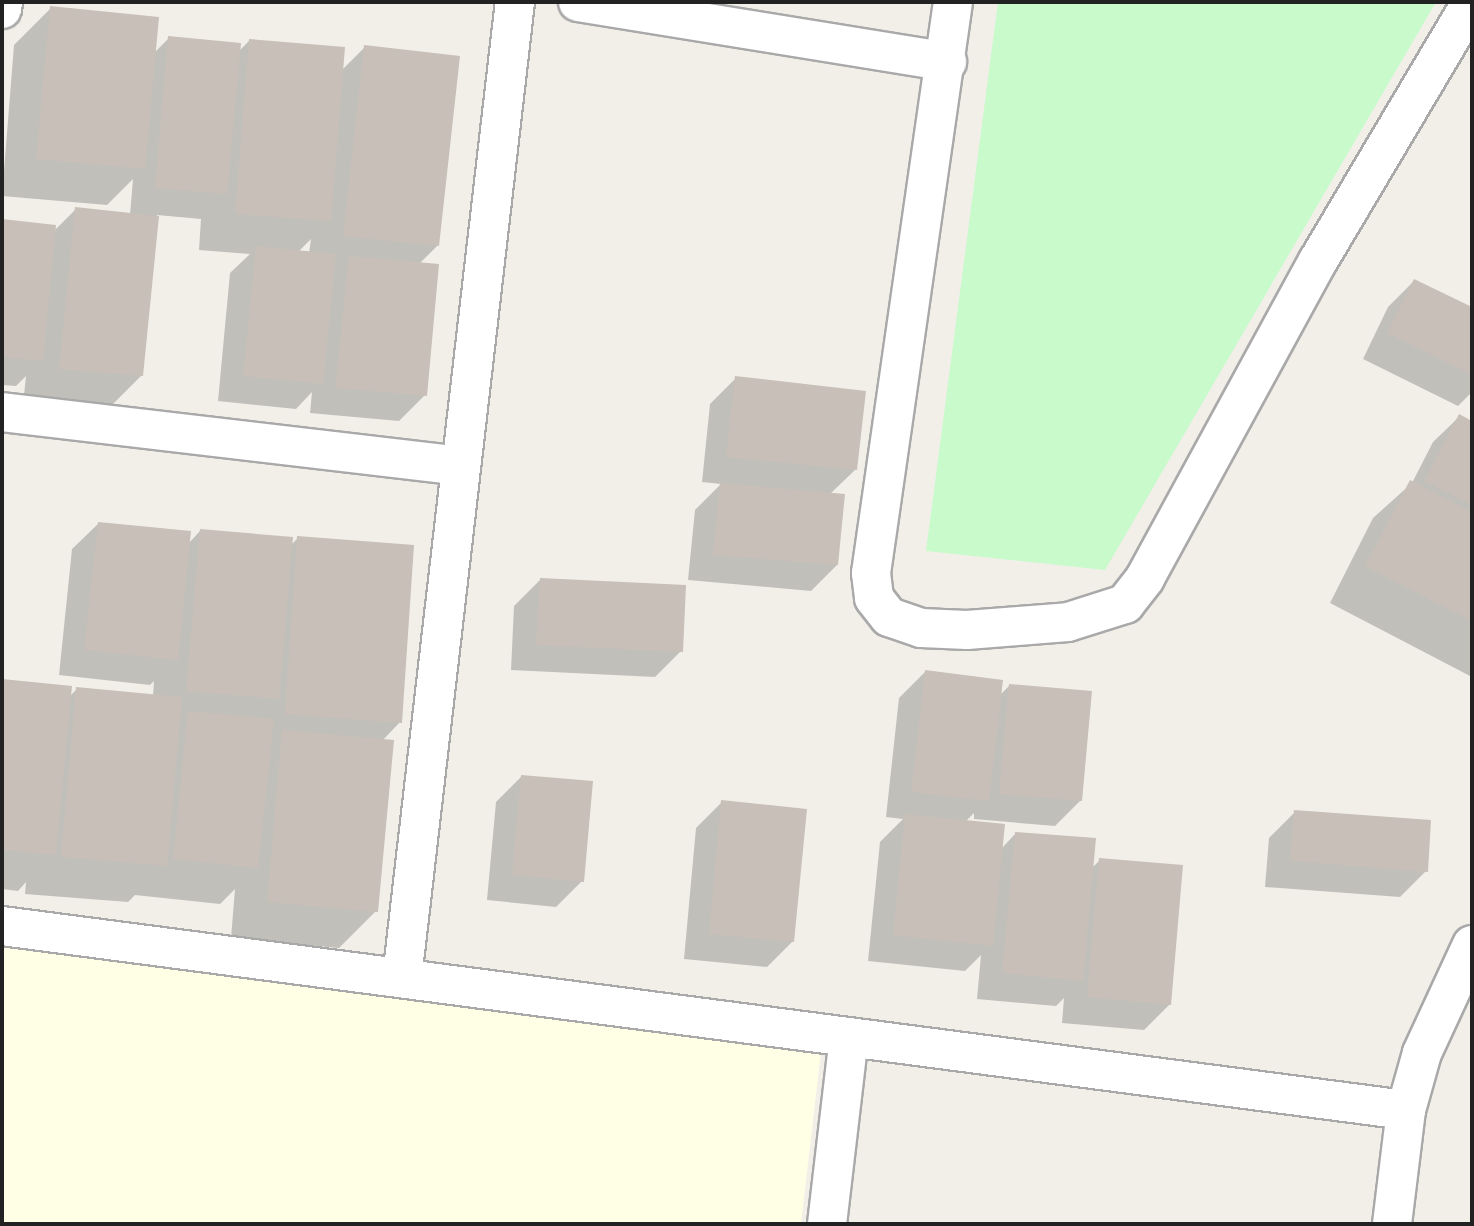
<!DOCTYPE html>
<style>
body{margin:0}
#map{position:relative;width:1474px;height:1226px;overflow:hidden;background:#f2efe9;font-family:"Fira Sans",sans-serif}
div>[style]{position:absolute}
[style*='--x']{left:calc(var(--x)*1px);top:calc(var(--y)*1px);width:calc(var(--w)*1px);rotate:calc(var(--a)*1deg)}
.education>*{inset:0;background:#ffffe5}
.park>*{inset:0;background:#c8facc}
.shadow>*{inset:0;background:#0003}
.building>*{inset:0;background:#c7bfb8}
.roads{filter:drop-shadow(2px 0 #a9a9a9) drop-shadow(-2px 0 #a9a9a9) drop-shadow(0 2px #a9a9a9) drop-shadow(0 -2px #a9a9a9)}
.street>*{height:38px;margin:-19px;padding:0 19px;transform-origin:19px;border-radius:19px;background:#fff}
span{translate:-50% -50%;white-space:nowrap;text-align:center;line-height:1.15;-webkit-text-stroke:5px #fff;paint-order:stroke}
.frame{position:absolute;inset:0;border:4px solid #222;pointer-events:none}
</style>
<div id="map">
<div class="education">
<i style="clip-path:polygon(2px 943px,822px 1043px,801px 1224px,2px 1224px)"></i>
</div>
<div class="park">
<i style="clip-path:polygon(998px 2px,1436px 2px,1105px 570px,926px 551px)"></i>
</div>
<div class="shadow">
<i style="clip-path:polygon(evenodd,51px 8px,154px 53px,169px 38px,239px 51px,249px 41px,342px 70px,365px 47px,437px 246px,419px 264px,425px 395px,399px 421px,310px 413px,312px 392px,296px 409px,218px 401px,230px 273px,250px 254px,199px 250px,201px 219px,157px 215px,142px 375px,105px 412px,23px 405px,26px 376px,16px 386px,2px 385px,2px 221px,54px 226px,54px 231px,76px 209px,130px 215px,133px 179px,107px 205px,2px 196px,14px 45px,51px 8px,311px 239px,309px 253px,298px 252px,311px 239px)"></i>
<i style="clip-path:polygon(1414px 281px,1472px 309px,1472px 392px,1458px 406px,1363px 359px,1388px 307px)"></i>
<i style="clip-path:polygon(736px 378px,855px 470px,830px 494px,837px 565px,811px 591px,688px 580px,695px 510px,721px 484px,702px 482px,710px 404px)"></i>
<i style="clip-path:polygon(1459px 417px,1472px 423px,1472px 677px,1330px 603px,1373px 518px,1412px 483px,1433px 442px)"></i>
<i style="clip-path:polygon(98px 524px,188px 544px,200px 531px,290px 546px,298px 538px,400px 722px,382px 741px,376px 911px,339px 948px,231px 938px,235px 889px,220px 904px,135px 895px,128px 902px,25px 894px,26px 882px,18px 891px,2px 889px,2px 681px,70px 687px,69px 697px,77px 689px,153px 696px,154px 681px,150px 685px,59px 675px,72px 549px)"></i>
<i style="clip-path:polygon(540px 580px,681px 651px,655px 677px,511px 670px,514px 606px)"></i>
<i style="clip-path:polygon(925px 672px,999px 696px,1009px 686px,1081px 800px,1055px 826px,974px 819px,974px 813px,965px 822px,1001px 849px,1016px 833px,1092px 868px,1100px 860px,1170px 1004px,1144px 1030px,1062px 1023px,1064px 998px,1056px 1006px,977px 999px,981px 955px,965px 971px,868px 961px,880px 842px,903px 819px,886px 817px,899px 698px)"></i>
<i style="clip-path:polygon(522px 776px,582px 881px,556px 907px,487px 900px,496px 802px)"></i>
<i style="clip-path:polygon(722px 802px,793px 941px,767px 967px,684px 959px,696px 828px)"></i>
<i style="clip-path:polygon(1295px 812px,1426px 871px,1400px 897px,1265px 887px,1269px 838px)"></i>
</div>
<div class="building">
<i style="clip-path:polygon(50px 6px,159px 17px,145px 169px,36px 159px)"></i>
<i style="clip-path:polygon(168px 36px,241px 43px,227px 194px,155px 188px)"></i>
<i style="clip-path:polygon(249px 39px,345px 47px,331px 221px,235px 214px)"></i>
<i style="clip-path:polygon(364px 45px,460px 56px,439px 246px,343px 236px)"></i>
<i style="clip-path:polygon(75px 207px,159px 216px,143px 376px,59px 369px)"></i>
<i style="clip-path:polygon(2px 219px,56px 225px,43px 361px,2px 357px)"></i>
<i style="clip-path:polygon(256px 246px,336px 254px,323px 384px,243px 376px)"></i>
<i style="clip-path:polygon(349px 256px,439px 264px,427px 396px,335px 388px)"></i>
<i style="clip-path:polygon(1414px 279px,1472px 307px,1472px 375px,1387px 333px)"></i>
<i style="clip-path:polygon(735px 376px,866px 391px,857px 470px,726px 457px)"></i>
<i style="clip-path:polygon(1459px 414px,1472px 421px,1472px 505px,1424px 481px)"></i>
<i style="clip-path:polygon(1410px 480px,1472px 512px,1472px 621px,1365px 566px)"></i>
<i style="clip-path:polygon(720px 483px,845px 494px,838px 565px,713px 555px)"></i>
<i style="clip-path:polygon(98px 522px,191px 531px,178px 660px,84px 650px)"></i>
<i style="clip-path:polygon(200px 529px,293px 537px,279px 699px,186px 691px)"></i>
<i style="clip-path:polygon(297px 536px,414px 545px,402px 723px,285px 714px)"></i>
<i style="clip-path:polygon(540px 578px,686px 585px,683px 652px,536px 645px)"></i>
<i style="clip-path:polygon(925px 670px,1003px 680px,989px 801px,911px 792px)"></i>
<i style="clip-path:polygon(2px 679px,72px 686px,56px 855px,2px 850px)"></i>
<i style="clip-path:polygon(1009px 684px,1092px 691px,1082px 801px,999px 794px)"></i>
<i style="clip-path:polygon(76px 687px,182px 697px,167px 866px,61px 857px)"></i>
<i style="clip-path:polygon(188px 711px,274px 719px,258px 868px,173px 859px)"></i>
<i style="clip-path:polygon(282px 730px,394px 740px,378px 912px,267px 902px)"></i>
<i style="clip-path:polygon(521px 775px,593px 781px,584px 882px,512px 875px)"></i>
<i style="clip-path:polygon(721px 800px,807px 809px,794px 942px,709px 934px)"></i>
<i style="clip-path:polygon(1294px 810px,1431px 820px,1428px 872px,1290px 861px)"></i>
<i style="clip-path:polygon(905px 814px,1005px 824px,993px 946px,893px 935px)"></i>
<i style="clip-path:polygon(1015px 832px,1096px 838px,1083px 981px,1002px 973px)"></i>
<i style="clip-path:polygon(1099px 858px,1183px 865px,1171px 1005px,1087px 997px)"></i>
</div>
<div class="roads">
<div class="street">
<i style="--x:578;--y:2;--w:374;--a:9.2"></i>
<i style="--x:953;--y:2;--w:577;--a:98.17"></i>
<i style="--x:871;--y:573;--w:25;--a:83"></i>
<i style="--x:874;--y:598;--w:24;--a:52"></i>
<i style="--x:889;--y:617;--w:34;--a:19"></i>
<i style="--x:921;--y:628;--w:46;--a:2.5"></i>
<i style="--x:967;--y:630;--w:101;--a:-4.5"></i>
<i style="--x:1068;--y:622;--w:60;--a:-17.5"></i>
<i style="--x:1125;--y:604;--w:33;--a:-52"></i>
<i style="--x:1145;--y:578;--w:361;--a:-61.4"></i>
<i style="--x:1318;--y:261;--w:301;--a:-59.3"></i>
<i style="--x:2;--y:9;--w:7;--a:-82"></i>
<i style="--x:2;--y:412;--w:462;--a:6.7"></i>
<i style="--x:2;--y:926;--w:1416;--a:7.47"></i>
<i style="--x:402;--y:978;--w:983;--a:-83.4"></i>
<i style="--x:827;--y:1224;--w:188;--a:-83.3"></i>
<i style="--x:1392;--y:1224;--w:115;--a:-83"></i>
<i style="--x:1406;--y:1110;--w:59;--a:-74.3"></i>
<i style="--x:1422;--y:1053;--w:119;--a:-65.2"></i>
</div>
</div>
<div class="frame"></div>
</div>
